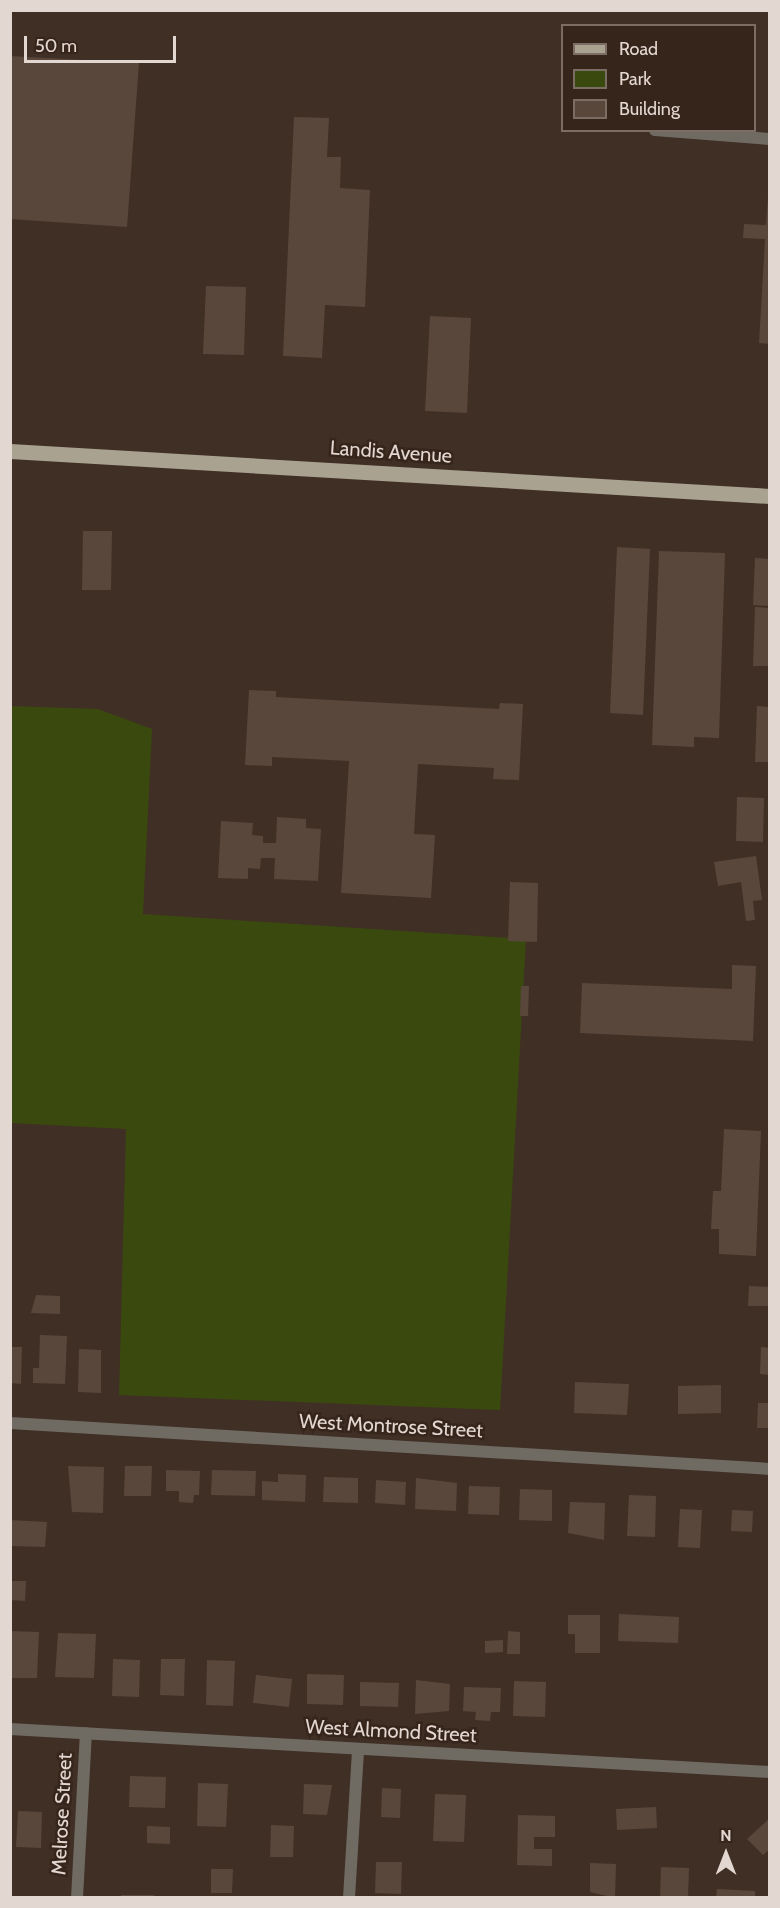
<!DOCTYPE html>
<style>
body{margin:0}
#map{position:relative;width:780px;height:1908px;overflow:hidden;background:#402f25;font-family:Cabin,sans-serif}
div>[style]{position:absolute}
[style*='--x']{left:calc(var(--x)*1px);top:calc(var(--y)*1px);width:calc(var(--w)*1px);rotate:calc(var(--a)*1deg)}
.green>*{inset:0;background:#3a4a0f}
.building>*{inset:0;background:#59473c}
.street>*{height:12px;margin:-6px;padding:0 6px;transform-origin:6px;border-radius:6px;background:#6f6b63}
.primary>*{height:15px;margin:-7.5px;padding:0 7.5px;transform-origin:7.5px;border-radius:7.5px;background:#a9a291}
span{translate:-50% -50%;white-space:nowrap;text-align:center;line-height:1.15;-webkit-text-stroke:5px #36251b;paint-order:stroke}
.street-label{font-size:20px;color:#e3d7d1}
.frame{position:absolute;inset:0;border:12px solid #e3d7d1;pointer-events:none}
.legend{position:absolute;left:561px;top:24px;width:195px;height:108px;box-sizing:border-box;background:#36251b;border:2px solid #7b6c64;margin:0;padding:8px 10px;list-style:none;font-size:18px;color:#e3d7d1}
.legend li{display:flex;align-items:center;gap:12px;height:30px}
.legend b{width:30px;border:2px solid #7b6c64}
.north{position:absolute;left:696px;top:1824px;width:60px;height:60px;-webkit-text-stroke:4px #36251b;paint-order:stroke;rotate:0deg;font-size:16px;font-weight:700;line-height:24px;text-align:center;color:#e3d7d1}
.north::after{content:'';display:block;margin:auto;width:21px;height:27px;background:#e3d7d1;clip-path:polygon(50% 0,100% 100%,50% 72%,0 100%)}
.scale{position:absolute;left:24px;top:36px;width:152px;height:27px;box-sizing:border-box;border:3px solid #e3d7d1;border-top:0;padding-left:8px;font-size:18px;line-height:21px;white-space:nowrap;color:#e3d7d1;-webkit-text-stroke:4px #36251b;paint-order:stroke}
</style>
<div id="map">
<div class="green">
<i style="clip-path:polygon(10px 706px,98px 709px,152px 729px,143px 914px,526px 939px,500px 1410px,119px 1395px,126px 1129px,11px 1123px)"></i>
</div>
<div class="building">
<i style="clip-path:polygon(10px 56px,139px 63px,127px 227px,10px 219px)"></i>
<i style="clip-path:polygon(294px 117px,329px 118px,327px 157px,341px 157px,340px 188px,370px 190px,365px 307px,325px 305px,322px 358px,283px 356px)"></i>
<i style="clip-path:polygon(768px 196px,770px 196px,770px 344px,759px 343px,765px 239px,743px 238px,744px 224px,766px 225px)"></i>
<i style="clip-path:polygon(206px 286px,246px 287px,244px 355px,203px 354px)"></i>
<i style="clip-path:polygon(430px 316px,471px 318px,467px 413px,425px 411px)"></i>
<i style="clip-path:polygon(83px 531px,112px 531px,111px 590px,82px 590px)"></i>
<i style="clip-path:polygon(617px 547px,650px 549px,643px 715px,610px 713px)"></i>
<i style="clip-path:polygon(659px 551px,725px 553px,719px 738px,694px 737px,694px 747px,652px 745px)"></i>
<i style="clip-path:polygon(755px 558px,770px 559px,770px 606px,753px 605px)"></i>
<i style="clip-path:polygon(755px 607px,770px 608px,770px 666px,753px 666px)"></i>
<i style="clip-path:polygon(249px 690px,276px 691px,276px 697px,499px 709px,500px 703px,523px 704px,519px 780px,493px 779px,494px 768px,418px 764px,414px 834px,435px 835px,431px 898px,341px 893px,349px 761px,272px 757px,272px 766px,245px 765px)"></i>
<i style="clip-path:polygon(757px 706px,770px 707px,770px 762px,755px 762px)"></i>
<i style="clip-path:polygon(737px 797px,764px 798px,763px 842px,736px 841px)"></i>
<i style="clip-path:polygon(277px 817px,306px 819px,306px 828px,321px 829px,318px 881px,274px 879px,275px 858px,261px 858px,260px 869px,248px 868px,248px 879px,218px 878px,221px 821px,253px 823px,252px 835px,263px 836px,263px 843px,276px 843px)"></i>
<i style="clip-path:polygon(756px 856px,762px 900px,753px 901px,755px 920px,746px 921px,741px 882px,718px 886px,714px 862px)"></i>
<i style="clip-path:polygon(510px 882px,538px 883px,537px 942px,508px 941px)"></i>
<i style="clip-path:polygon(732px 965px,756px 966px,753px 1041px,580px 1033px,582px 983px,732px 989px)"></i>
<i style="clip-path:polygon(521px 986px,529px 986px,528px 1016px,520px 1016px)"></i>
<i style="clip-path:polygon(724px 1129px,761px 1131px,756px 1256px,719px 1254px,719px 1229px,711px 1229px,713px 1191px,721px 1191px)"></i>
<i style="clip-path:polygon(749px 1286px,770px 1287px,770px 1306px,748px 1306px)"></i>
<i style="clip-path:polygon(36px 1295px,60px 1296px,60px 1314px,31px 1313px)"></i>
<i style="clip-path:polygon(40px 1335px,67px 1336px,65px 1384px,33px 1383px,33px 1368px,39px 1368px)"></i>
<i style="clip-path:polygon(10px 1347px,22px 1347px,21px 1384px,10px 1383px)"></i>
<i style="clip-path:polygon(761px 1347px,770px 1348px,770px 1375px,760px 1374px)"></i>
<i style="clip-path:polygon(79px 1349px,101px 1350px,101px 1393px,78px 1392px)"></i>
<i style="clip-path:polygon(575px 1382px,629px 1384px,627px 1415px,574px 1413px)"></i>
<i style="clip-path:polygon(721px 1385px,721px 1413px,678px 1414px,678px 1386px)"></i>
<i style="clip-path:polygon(758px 1403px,770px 1403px,770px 1428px,757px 1428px)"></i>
<i style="clip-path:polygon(68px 1466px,104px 1467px,103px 1513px,72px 1512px)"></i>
<i style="clip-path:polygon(125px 1466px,152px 1466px,151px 1496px,124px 1496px)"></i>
<i style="clip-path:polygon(166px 1470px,200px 1471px,199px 1495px,194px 1495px,193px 1503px,179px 1502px,179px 1491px,166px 1491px)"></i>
<i style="clip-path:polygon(212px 1470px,256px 1471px,255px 1496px,211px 1495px)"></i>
<i style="clip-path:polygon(278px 1474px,306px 1475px,305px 1502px,262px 1500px,262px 1481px,278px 1482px)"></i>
<i style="clip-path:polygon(324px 1477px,358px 1478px,358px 1503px,323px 1502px)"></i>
<i style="clip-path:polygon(416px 1478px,457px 1483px,456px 1511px,415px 1509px)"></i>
<i style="clip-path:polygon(376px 1480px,406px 1482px,405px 1505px,375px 1503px)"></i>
<i style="clip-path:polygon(469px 1486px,500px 1487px,499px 1515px,468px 1514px)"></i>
<i style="clip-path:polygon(520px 1489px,552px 1490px,552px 1521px,519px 1520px)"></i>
<i style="clip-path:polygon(629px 1495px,656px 1496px,655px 1537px,627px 1536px)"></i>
<i style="clip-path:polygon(570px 1502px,605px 1503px,604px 1540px,568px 1533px)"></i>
<i style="clip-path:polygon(680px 1509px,702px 1510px,700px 1548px,678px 1547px)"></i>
<i style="clip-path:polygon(732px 1510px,753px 1511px,752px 1532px,731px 1531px)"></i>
<i style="clip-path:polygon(10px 1520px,47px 1522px,45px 1547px,10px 1546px)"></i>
<i style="clip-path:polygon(10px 1581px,26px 1581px,25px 1601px,10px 1600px)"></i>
<i style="clip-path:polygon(619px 1614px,679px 1617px,678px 1643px,618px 1641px)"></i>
<i style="clip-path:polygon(568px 1615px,600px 1615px,600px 1653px,575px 1653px,575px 1634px,568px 1634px)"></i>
<i style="clip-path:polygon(10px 1631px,39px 1632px,37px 1678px,10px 1678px)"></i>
<i style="clip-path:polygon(508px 1631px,520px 1632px,520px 1654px,507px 1654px)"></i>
<i style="clip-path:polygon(58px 1633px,96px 1634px,94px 1678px,55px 1677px)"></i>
<i style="clip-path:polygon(503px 1640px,503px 1652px,485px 1653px,485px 1641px)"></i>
<i style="clip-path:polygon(113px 1659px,140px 1660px,139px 1697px,112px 1696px)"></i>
<i style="clip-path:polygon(161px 1659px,185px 1659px,184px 1696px,160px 1695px)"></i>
<i style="clip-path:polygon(207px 1660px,235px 1661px,233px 1706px,206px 1705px)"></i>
<i style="clip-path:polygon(307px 1674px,344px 1675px,343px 1705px,307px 1704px)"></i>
<i style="clip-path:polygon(256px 1675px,292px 1679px,289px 1707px,253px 1703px)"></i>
<i style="clip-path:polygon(416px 1680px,450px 1684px,449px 1711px,415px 1714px)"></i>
<i style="clip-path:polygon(514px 1681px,546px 1682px,545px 1717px,513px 1716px)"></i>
<i style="clip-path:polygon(360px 1682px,399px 1683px,398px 1707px,360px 1706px)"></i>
<i style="clip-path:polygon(464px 1687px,501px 1688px,500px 1712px,491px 1712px,490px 1721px,475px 1720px,476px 1712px,463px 1711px)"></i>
<i style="clip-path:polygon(130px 1776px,166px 1777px,165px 1808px,129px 1807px)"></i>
<i style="clip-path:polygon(198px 1783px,228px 1784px,226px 1827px,197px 1826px)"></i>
<i style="clip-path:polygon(304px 1784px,332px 1785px,327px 1815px,303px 1814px)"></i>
<i style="clip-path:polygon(382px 1788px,401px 1789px,400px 1818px,381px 1817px)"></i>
<i style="clip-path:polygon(435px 1794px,466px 1795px,464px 1842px,433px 1841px)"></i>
<i style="clip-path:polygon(656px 1807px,657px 1828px,617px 1830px,616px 1809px)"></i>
<i style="clip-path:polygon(18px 1811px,42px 1812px,41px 1848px,16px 1847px)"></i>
<i style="clip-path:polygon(518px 1815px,555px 1816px,555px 1837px,534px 1837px,534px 1849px,552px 1849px,552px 1866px,517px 1865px)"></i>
<i style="clip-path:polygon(770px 1818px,770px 1849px,763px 1855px,747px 1839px)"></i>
<i style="clip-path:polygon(271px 1825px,294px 1826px,293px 1857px,270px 1857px)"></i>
<i style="clip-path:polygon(147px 1826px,170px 1827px,170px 1844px,147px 1843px)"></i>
<i style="clip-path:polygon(376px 1862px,402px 1862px,401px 1894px,375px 1893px)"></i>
<i style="clip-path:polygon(590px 1863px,616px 1864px,615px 1898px,590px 1892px)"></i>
<i style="clip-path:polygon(661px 1867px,689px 1868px,688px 1898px,660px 1898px)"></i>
<i style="clip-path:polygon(211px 1869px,233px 1869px,232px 1893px,211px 1893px)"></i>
<i style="clip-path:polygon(717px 1889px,755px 1891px,755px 1898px,716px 1898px)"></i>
<i style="clip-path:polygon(121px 1895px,154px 1895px,154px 1898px,121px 1898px)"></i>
</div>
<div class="street">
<i style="--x:655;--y:130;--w:115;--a:4.5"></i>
<i style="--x:10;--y:1423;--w:761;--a:3.46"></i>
<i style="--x:10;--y:1729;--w:761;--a:3.24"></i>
<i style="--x:77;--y:1898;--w:165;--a:-86.9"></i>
<i style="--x:349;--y:1898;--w:149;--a:-86.5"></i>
</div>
<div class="primary">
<i style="--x:10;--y:451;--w:761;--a:3.39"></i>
</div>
<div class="street-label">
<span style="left:391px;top:452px;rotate:4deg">Landis Avenue</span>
<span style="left:391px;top:1426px;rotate:3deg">West Montrose Street</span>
<span style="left:391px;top:1731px;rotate:3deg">West Almond Street</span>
<span style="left:62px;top:1814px;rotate:-87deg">Melrose Street</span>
</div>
<div class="frame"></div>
<ul class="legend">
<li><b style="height:8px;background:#a9a291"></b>Road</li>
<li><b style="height:16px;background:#3a4a0f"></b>Park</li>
<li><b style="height:16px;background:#59473c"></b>Building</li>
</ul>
<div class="north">N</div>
<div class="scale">50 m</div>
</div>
